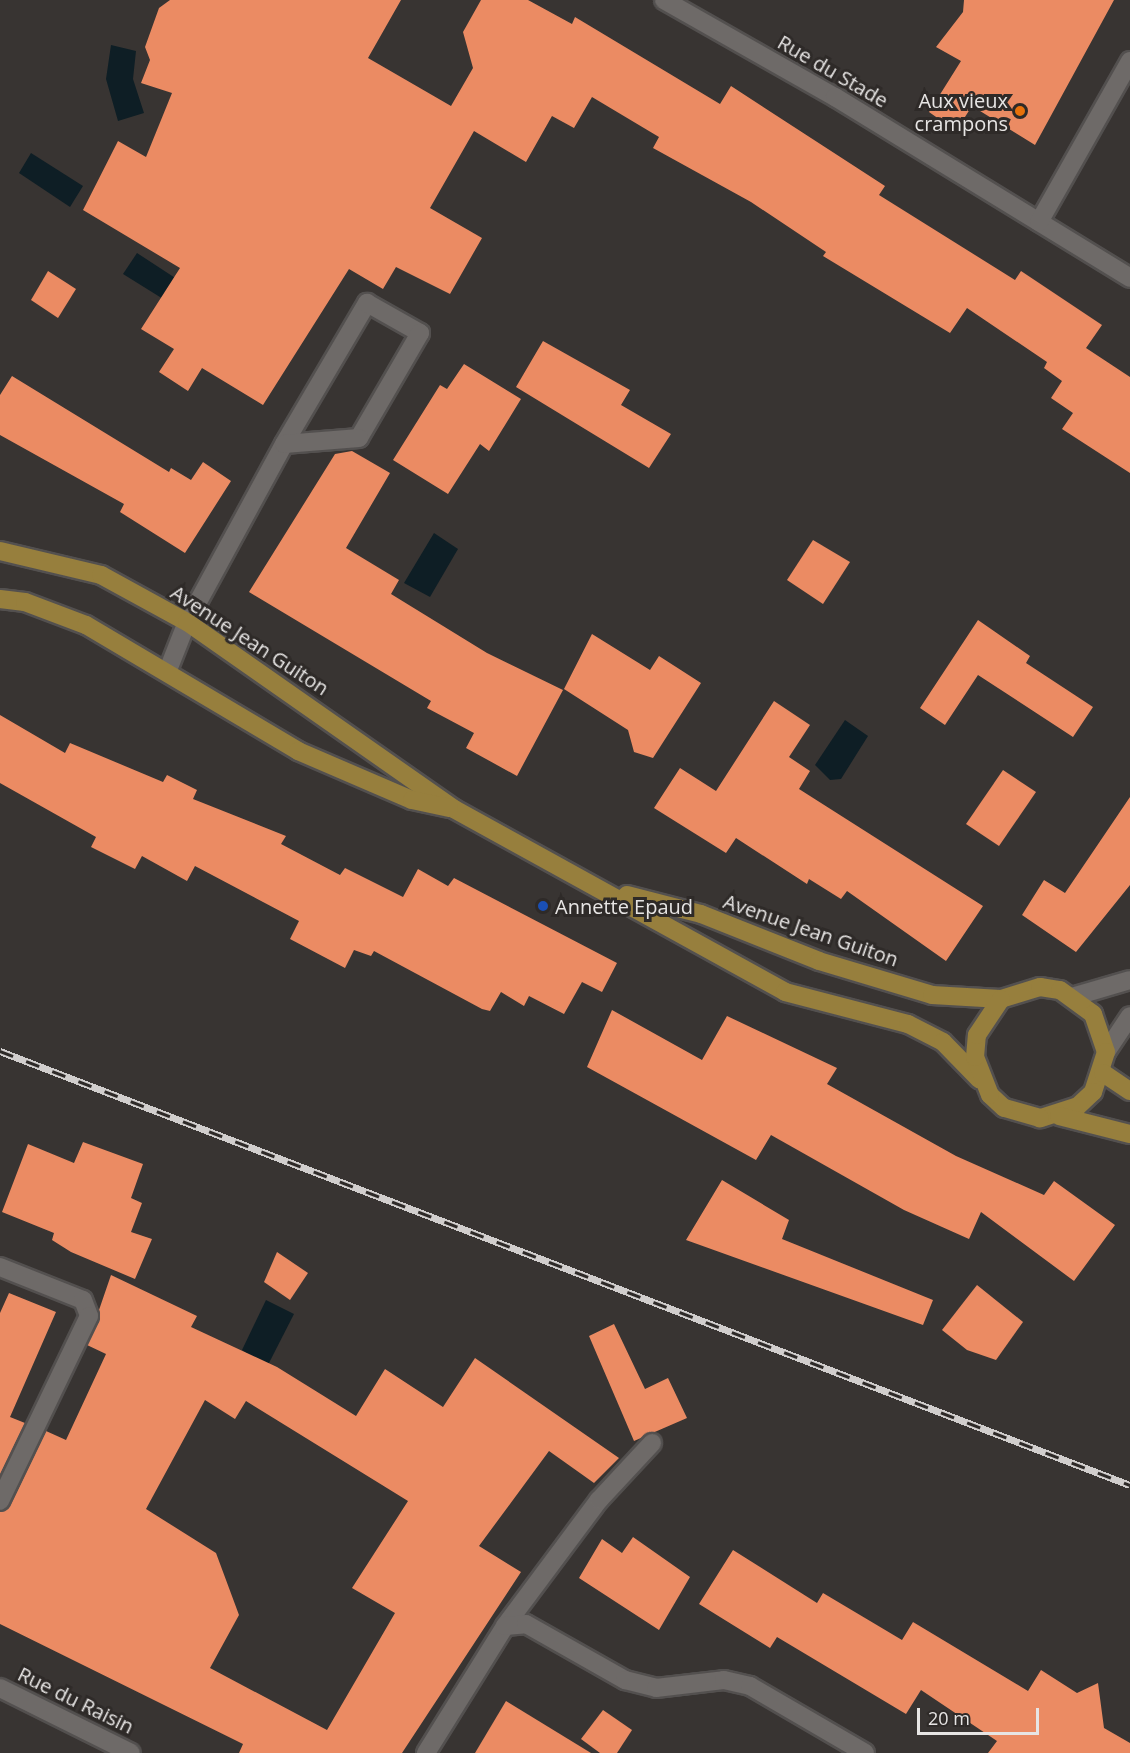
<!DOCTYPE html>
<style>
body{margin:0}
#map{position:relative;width:1130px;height:1753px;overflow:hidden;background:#383432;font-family:"Open Sans",sans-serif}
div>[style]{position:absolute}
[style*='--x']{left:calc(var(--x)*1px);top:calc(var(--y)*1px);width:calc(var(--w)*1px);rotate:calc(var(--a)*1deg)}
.water>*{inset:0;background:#0e1e25}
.building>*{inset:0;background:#eb8b63}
.roads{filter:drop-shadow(2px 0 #53504f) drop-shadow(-2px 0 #53504f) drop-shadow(0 2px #53504f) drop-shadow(0 -2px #53504f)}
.minor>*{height:18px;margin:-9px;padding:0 9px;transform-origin:9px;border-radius:9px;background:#6e6a68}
.major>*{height:18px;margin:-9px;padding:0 9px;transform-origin:9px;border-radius:9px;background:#977f3d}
.rail>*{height:7px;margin-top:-3.5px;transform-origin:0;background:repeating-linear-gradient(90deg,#2e2a28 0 14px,#d1cecd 0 28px);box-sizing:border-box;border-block:2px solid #d1cecd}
.dots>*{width:16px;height:16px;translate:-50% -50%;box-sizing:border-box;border:3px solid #2e2a28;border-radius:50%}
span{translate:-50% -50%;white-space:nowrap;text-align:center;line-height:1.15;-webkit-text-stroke:6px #2e2a28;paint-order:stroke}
.street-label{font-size:20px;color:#e7e5e4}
.poi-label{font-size:20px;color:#e7e5e4}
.right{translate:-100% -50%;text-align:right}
.left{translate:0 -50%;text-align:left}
.scale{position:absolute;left:917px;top:1708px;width:122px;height:27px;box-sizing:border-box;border:3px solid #e7e5e4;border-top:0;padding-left:8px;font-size:18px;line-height:21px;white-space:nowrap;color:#e7e5e4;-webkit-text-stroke:4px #2e2a28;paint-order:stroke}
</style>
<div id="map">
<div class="water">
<i style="clip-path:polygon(111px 45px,136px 51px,133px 79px,144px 113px,118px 121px,106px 79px)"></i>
<i style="clip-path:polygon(31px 153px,83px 186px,70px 207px,19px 173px)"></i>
<i style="clip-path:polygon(137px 253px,189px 287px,176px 307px,123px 274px)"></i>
<i style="clip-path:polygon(434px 533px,458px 549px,430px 597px,404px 583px)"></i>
<i style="clip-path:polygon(845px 720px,868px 736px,841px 779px,830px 780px,815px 765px)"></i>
<i style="clip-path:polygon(266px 1300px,294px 1314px,269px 1363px,262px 1364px,242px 1350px)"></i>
</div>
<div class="building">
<i style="clip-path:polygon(170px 0,401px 0,368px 58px,451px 106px,473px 68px,463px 32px,481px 0,528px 0,572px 24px,575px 17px,720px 104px,731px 86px,885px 186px,879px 195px,1015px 280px,1021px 271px,1102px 325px,1086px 348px,1130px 377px,1130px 473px,1062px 429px,1073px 413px,1051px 398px,1062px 381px,1044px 368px,1047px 362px,967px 308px,950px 333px,823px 256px,826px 252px,751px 202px,653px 148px,659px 137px,592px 97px,574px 128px,552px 116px,526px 162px,474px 131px,430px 208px,482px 238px,450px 294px,396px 267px,383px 289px,349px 269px,263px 405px,202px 368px,188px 391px,159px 372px,174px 349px,141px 329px,180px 268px,83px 210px,118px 141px,146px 157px,172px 93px,141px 83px,150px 60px,145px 47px,159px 8px)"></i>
<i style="clip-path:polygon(964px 0,1114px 0,1035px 145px,972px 106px,956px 131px,929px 112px,961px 61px,936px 47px,963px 12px)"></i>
<i style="clip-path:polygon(48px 271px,76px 289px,58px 318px,31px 300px)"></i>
<i style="clip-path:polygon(543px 341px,630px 390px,621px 405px,671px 434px,649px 468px,516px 387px)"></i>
<i style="clip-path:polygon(464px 364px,521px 399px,489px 451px,480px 444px,448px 494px,393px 460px,440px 385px,447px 389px)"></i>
<i style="clip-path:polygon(12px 376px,169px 472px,171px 468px,191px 480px,203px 462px,231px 481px,185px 553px,120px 512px,124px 504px,0 435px,0 395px)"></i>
<i style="clip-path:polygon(352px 451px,390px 473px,346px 548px,399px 580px,391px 594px,487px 653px,563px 690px,517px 776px,466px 748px,474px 733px,427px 708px,431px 701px,249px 592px,335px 454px)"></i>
<i style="clip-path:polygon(813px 540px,850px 562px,823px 604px,787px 580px)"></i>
<i style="clip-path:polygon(978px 620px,1030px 656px,1026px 663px,1093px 707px,1073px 737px,978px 675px,945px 725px,920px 708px)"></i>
<i style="clip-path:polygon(592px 634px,650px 670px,659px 656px,701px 683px,653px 758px,634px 752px,628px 730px,564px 689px)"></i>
<i style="clip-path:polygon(774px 701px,810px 725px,789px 757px,810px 771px,799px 789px,983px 906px,946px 961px,847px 891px,841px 899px,809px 879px,807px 884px,736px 838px,726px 853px,654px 808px,680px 768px,716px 791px)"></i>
<i style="clip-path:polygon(0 715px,65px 753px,70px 743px,163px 782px,167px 775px,197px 790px,193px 799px,286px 836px,281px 844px,340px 875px,345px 868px,403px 897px,418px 869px,448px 886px,454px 878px,617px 963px,602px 992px,582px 982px,564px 1014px,529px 996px,524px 1006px,501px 992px,490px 1011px,482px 1009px,374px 951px,371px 956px,354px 950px,345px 968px,290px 939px,299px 921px,195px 866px,187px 881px,142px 856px,135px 869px,91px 847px,96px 837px,0 783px)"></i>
<i style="clip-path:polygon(1003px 770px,1036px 792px,999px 846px,966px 824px)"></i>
<i style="clip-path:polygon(1130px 797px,1130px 885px,1076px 952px,1022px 915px,1044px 880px,1065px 893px)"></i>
<i style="clip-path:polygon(612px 1010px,702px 1060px,727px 1016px,837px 1068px,827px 1084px,956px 1156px,1044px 1195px,1054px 1181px,1115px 1225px,1074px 1281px,981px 1212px,969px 1239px,904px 1210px,771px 1135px,756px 1160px,587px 1067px)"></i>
<i style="clip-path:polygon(83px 1142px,143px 1164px,131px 1198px,142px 1203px,131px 1232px,152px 1239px,135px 1279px,71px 1252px,52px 1240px,54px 1233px,2px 1212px,28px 1144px,74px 1163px)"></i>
<i style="clip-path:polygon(722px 1180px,789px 1220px,782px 1239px,933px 1300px,923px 1325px,686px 1240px)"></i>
<i style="clip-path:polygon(277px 1252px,308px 1273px,290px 1300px,264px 1282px)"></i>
<i style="clip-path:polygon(evenodd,111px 1275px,197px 1316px,191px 1327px,277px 1367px,356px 1416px,385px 1369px,443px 1407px,475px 1358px,619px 1458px,594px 1483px,549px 1451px,479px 1546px,521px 1572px,402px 1753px,239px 1753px,243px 1744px,0 1624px,0 1512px,10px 1506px,46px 1431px,66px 1440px,106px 1354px,87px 1345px,111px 1275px,205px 1400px,235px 1419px,246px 1401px,408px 1501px,352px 1588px,395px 1613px,327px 1730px,210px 1668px,239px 1615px,216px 1553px,146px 1509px,205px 1400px)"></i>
<i style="clip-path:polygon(977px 1285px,1023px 1322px,996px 1360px,967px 1350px,942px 1330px)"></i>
<i style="clip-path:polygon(9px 1293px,56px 1312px,10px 1417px,25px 1423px,0 1475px,0 1313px)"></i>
<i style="clip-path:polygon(614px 1324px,645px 1389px,668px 1378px,687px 1418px,634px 1441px,589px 1336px)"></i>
<i style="clip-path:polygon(633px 1537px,690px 1577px,659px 1630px,579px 1578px,602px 1539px,622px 1553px)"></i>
<i style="clip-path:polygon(733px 1550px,817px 1603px,823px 1593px,902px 1640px,913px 1622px,1028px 1691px,1041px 1670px,1077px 1693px,1098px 1683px,1104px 1728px,1130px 1743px,1130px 1753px,988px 1753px,997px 1741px,921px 1690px,906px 1714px,777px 1637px,770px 1648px,699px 1604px)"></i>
<i style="clip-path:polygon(506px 1701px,591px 1753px,475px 1753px)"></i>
<i style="clip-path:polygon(603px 1710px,632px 1730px,617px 1753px,600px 1753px,581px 1739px)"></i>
</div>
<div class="roads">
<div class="minor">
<i style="--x:664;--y:0;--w:197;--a:29.6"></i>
<i style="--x:835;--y:97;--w:346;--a:31.5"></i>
<i style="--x:1039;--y:222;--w:185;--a:-60.5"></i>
<i style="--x:168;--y:670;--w:52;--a:-68.4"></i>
<i style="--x:187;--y:622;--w:203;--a:-61.4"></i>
<i style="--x:284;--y:444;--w:164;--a:-59.5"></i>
<i style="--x:367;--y:303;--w:61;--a:29.5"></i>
<i style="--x:420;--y:333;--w:121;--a:120.2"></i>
<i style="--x:359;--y:438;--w:75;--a:175.4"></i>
<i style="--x:1072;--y:997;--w:60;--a:-16.3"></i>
<i style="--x:1106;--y:1052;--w:43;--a:-56.3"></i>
<i style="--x:0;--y:1267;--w:89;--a:21.7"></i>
<i style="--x:83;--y:1300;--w:17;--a:69"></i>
<i style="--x:89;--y:1316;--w:205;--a:115.7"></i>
<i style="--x:505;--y:1626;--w:157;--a:-53.3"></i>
<i style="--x:599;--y:1500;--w:78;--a:-47.1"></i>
<i style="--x:0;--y:1688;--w:146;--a:26.4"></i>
<i style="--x:426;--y:1753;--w:150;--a:-58.1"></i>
<i style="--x:505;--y:1626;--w:21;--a:-5"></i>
<i style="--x:526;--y:1624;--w:114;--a:29.5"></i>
<i style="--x:625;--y:1680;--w:32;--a:14"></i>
<i style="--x:656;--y:1688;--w:68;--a:-6.7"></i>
<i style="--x:724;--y:1680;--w:27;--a:13"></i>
<i style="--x:750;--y:1686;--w:133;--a:30.2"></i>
</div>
<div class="major">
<i style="--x:0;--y:551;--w:104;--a:13.4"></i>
<i style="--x:101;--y:575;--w:98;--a:28.7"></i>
<i style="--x:187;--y:622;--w:326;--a:35"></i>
<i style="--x:454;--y:809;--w:378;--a:28.9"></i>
<i style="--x:785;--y:992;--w:127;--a:14.6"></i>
<i style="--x:908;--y:1024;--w:39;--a:27"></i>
<i style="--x:943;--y:1042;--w:52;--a:45.8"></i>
<i style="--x:0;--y:599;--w:25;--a:7"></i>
<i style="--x:25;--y:602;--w:65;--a:20.7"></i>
<i style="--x:86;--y:625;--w:247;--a:30.7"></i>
<i style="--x:298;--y:751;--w:124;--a:23.3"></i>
<i style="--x:412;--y:800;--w:38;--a:12"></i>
<i style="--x:627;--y:895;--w:76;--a:14.4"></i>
<i style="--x:701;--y:914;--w:127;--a:21.7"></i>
<i style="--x:819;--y:961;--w:118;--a:16.7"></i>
<i style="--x:932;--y:995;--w:69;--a:3.3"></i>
<i style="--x:1001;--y:999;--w:41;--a:-17.1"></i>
<i style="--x:1040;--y:987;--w:20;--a:9"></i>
<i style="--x:1060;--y:990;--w:41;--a:36"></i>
<i style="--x:1093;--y:1014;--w:40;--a:71.1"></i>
<i style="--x:1106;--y:1052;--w:42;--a:108"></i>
<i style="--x:1093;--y:1092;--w:21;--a:137"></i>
<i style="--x:1078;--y:1106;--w:40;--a:162"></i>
<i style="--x:1040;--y:1118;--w:37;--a:-164"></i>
<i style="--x:1004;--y:1108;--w:19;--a:-137"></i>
<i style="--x:990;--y:1095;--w:41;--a:-111.5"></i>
<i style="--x:975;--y:1057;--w:22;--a:-85"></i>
<i style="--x:977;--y:1035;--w:43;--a:-56.3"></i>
<i style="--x:1103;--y:1073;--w:32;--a:34"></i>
<i style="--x:1059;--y:1116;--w:73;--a:14.2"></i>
</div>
</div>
<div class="rail">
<i style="--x:0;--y:1051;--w:1210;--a:21.01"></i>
</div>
<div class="dots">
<i style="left:1020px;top:111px;background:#e8710a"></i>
<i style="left:543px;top:906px;background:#1a4fb4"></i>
</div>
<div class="street-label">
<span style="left:833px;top:71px;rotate:30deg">Rue du Stade</span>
<span style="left:250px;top:640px;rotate:33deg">Avenue Jean Guiton</span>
<span style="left:811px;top:930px;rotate:19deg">Avenue Jean Guiton</span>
<span style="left:76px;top:1700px;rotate:26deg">Rue du Raisin</span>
</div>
<div class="poi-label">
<span class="right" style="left:1008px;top:112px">Aux vieux<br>crampons</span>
<span class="left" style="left:555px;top:906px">Annette Epaud</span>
</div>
<div class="scale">20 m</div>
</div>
